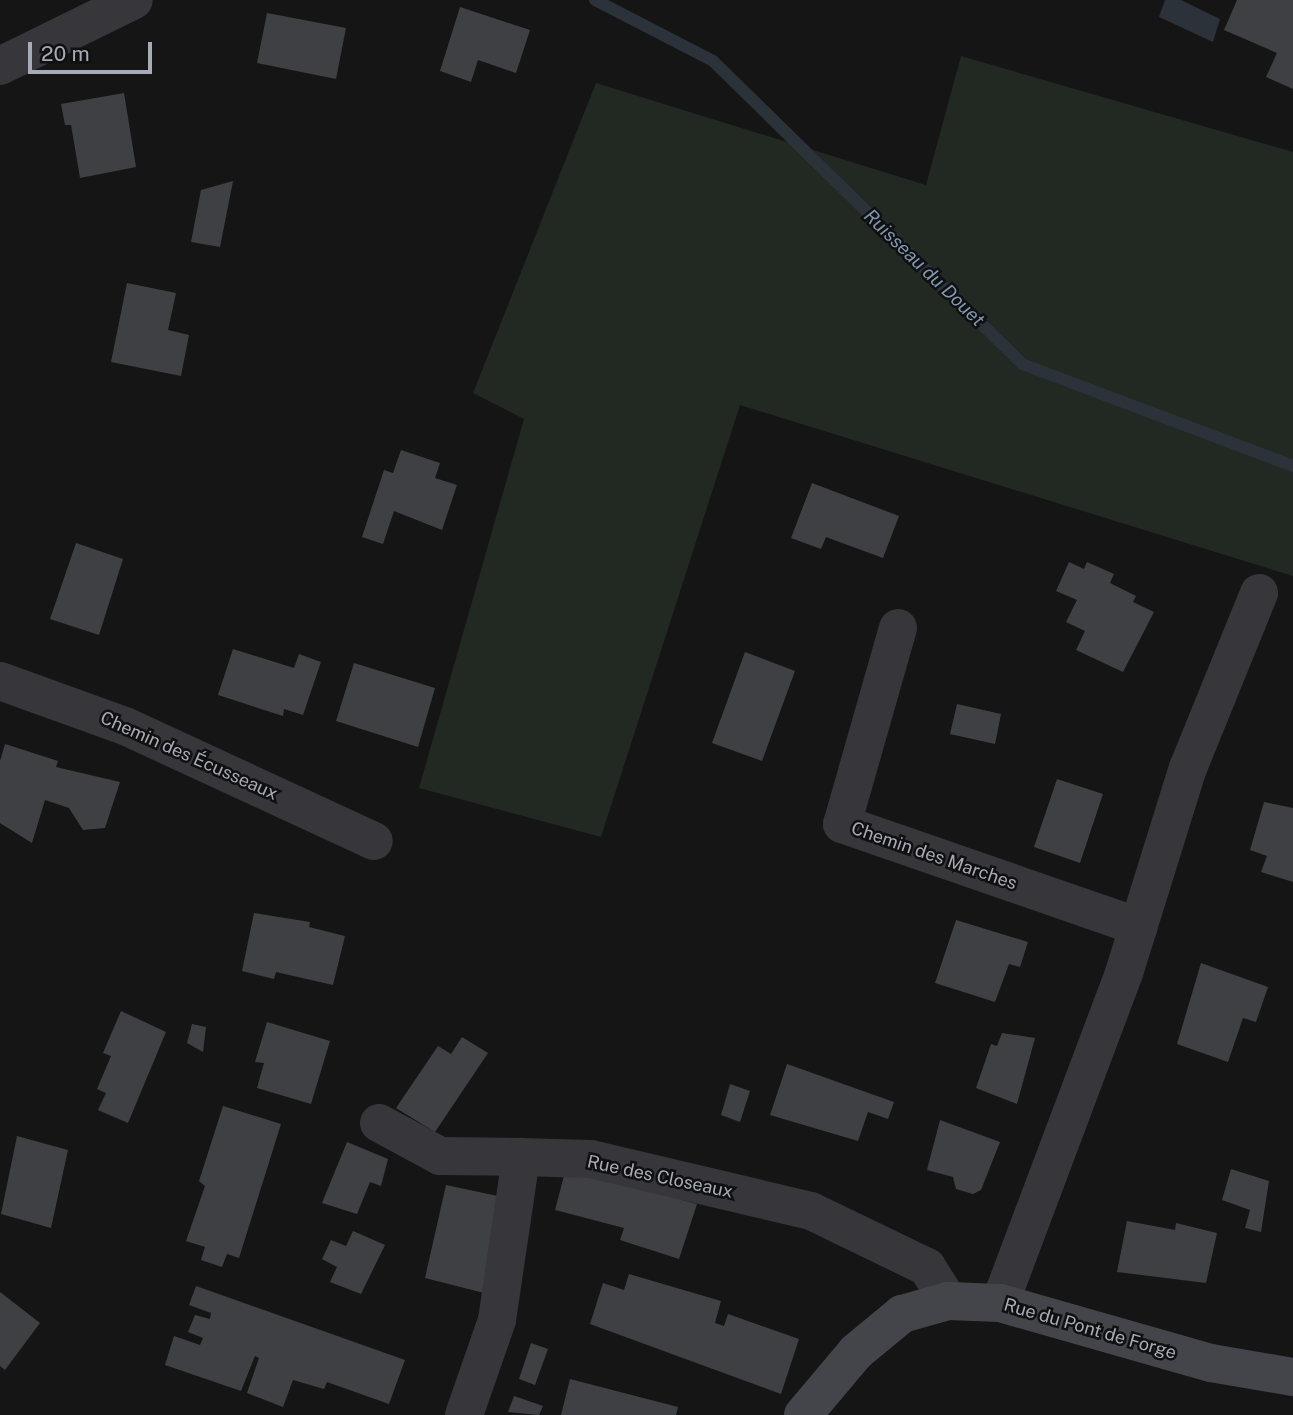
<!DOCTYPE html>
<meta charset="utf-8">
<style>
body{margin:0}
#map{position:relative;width:1293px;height:1415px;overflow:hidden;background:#151516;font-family:"Public Sans",sans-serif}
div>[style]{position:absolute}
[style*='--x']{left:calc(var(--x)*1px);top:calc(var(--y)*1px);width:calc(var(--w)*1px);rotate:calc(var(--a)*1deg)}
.green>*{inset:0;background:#212922}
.water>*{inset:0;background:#2b323a}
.stream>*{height:12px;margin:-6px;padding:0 6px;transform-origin:6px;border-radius:6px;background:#2b323a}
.building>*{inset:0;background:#3f4043}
.street>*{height:38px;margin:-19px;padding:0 19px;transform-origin:19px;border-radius:19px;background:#36363b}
.secondary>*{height:38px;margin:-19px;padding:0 19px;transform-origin:19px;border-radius:19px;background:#44454b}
span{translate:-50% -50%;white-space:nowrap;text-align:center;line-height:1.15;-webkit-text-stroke:5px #101011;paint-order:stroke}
.street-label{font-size:18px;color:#a7abb6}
.water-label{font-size:19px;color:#7f96b0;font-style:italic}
.scale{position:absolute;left:28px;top:42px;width:124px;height:32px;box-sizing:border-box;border:4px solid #a7abb6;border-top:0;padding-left:9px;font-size:21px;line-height:24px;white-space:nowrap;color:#a7abb6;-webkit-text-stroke:5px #101011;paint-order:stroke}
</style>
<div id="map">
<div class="green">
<i style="clip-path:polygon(961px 56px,1293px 152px,1293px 576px,740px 405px,601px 837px,419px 788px,524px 419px,473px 393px,596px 83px,926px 185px)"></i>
</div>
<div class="water">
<i style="clip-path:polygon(1165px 0,1181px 0,1220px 19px,1213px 42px,1159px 17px)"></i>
</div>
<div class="stream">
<i style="--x:595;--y:0;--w:133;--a:27.3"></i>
<i style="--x:713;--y:61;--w:433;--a:44.4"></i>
<i style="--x:1022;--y:364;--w:290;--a:20.6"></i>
</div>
<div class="building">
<i style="clip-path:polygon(1237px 0,1293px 0,1293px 89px,1266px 77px,1277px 53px,1224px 30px)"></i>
<i style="clip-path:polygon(460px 7px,530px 30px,516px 73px,478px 60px,471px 82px,440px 71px)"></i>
<i style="clip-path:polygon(267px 13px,346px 28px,336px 79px,257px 63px)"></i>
<i style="clip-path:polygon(124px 93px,136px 167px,80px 178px,71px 125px,65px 125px,61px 104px)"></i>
<i style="clip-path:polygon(233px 181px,220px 247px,191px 242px,201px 190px)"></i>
<i style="clip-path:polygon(127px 283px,176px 293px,168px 330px,189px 335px,181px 376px,111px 362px)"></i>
<i style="clip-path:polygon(401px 450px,440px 463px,435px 478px,457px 485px,442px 530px,394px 511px,383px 544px,362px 537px,384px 470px,393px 473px)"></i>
<i style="clip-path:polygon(812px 483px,899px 516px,883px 558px,826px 537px,821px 549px,791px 538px)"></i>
<i style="clip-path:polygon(76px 543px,123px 559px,99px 635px,50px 619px)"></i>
<i style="clip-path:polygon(1069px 562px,1084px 569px,1087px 562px,1114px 574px,1110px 583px,1136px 596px,1133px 602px,1154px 612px,1123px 672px,1076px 650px,1085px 631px,1066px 622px,1077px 600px,1056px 591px)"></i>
<i style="clip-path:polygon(233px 649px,294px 668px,299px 654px,321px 662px,303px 715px,284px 709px,283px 716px,218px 695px)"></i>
<i style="clip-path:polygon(745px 652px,795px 671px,762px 761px,712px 743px)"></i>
<i style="clip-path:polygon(354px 663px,435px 688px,418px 747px,336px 721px)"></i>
<i style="clip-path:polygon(957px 704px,1001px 714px,995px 744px,950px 734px)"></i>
<i style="clip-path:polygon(5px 744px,58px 761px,56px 767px,120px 782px,105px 828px,83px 830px,69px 808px,45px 800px,32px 843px,0 823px,0 761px)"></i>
<i style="clip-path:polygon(1057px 779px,1103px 794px,1080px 863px,1034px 847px)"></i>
<i style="clip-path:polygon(1264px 802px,1293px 808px,1293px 882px,1261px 872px,1267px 856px,1250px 850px)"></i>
<i style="clip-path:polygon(254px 913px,310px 922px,309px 927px,345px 936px,333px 985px,276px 972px,274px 979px,242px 971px)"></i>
<i style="clip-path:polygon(956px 920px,1028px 942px,1020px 967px,1009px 964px,995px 1002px,935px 983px)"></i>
<i style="clip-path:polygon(1201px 963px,1268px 987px,1256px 1022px,1243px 1018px,1228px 1062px,1177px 1044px)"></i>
<i style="clip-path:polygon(121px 1011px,166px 1032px,128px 1123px,98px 1110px,106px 1093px,97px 1089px,111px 1056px,103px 1053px)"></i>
<i style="clip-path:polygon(267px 1022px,330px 1041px,311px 1104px,257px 1088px,264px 1063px,255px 1062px)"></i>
<i style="clip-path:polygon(192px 1024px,206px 1027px,203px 1052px,187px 1043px)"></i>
<i style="clip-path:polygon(1002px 1033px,1035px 1038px,1017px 1104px,976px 1088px,991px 1044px,997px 1046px)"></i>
<i style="clip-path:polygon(462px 1037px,488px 1053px,435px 1132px,396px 1108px,438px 1046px,451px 1054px)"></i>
<i style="clip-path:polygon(787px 1064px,894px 1102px,888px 1119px,868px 1112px,858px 1141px,770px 1115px)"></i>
<i style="clip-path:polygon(730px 1084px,750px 1091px,740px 1122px,721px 1115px)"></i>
<i style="clip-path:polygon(223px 1106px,281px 1124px,239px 1258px,227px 1254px,222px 1267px,201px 1260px,205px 1247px,186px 1241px,205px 1186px,199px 1181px)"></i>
<i style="clip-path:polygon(940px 1120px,1000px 1142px,981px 1190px,973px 1194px,956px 1189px,953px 1177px,927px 1170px)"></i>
<i style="clip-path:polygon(17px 1136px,68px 1150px,51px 1228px,1px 1214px)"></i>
<i style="clip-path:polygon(347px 1142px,388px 1159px,381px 1186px,370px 1182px,357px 1214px,322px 1203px)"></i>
<i style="clip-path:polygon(566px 1168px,697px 1204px,679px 1259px,620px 1240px,624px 1228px,555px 1210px)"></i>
<i style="clip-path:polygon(1231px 1169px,1269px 1181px,1261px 1232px,1245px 1228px,1250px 1210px,1222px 1200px)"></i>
<i style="clip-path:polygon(446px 1185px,507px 1198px,488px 1294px,425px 1278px)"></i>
<i style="clip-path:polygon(1127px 1221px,1175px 1230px,1176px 1223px,1217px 1233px,1206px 1283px,1117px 1272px)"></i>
<i style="clip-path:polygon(353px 1231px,385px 1245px,361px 1294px,330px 1282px,337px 1267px,322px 1259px,331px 1240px,346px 1246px)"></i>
<i style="clip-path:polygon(629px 1274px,721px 1301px,715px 1323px,724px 1326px,728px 1314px,799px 1339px,781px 1394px,590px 1324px,603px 1283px,624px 1290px)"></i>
<i style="clip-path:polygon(196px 1286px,405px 1360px,389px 1404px,327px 1382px,324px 1389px,293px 1380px,283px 1407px,247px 1393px,259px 1358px,255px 1356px,241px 1391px,165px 1365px,174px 1336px,200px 1345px,203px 1338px,188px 1332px,195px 1315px,210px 1319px,211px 1313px,189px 1305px)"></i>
<i style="clip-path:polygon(0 1292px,40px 1323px,5px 1370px,0 1366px)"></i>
<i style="clip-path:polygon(531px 1343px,548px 1349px,535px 1385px,519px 1379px)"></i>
<i style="clip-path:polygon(570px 1379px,678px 1407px,676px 1415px,561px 1415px)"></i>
<i style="clip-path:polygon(514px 1396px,543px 1406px,539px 1415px,508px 1412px)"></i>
</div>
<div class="street">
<i style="--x:0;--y:66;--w:149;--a:-26.2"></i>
<i style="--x:898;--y:628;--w:204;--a:105.9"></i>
<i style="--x:842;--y:824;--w:314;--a:19.1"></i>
<i style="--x:0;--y:681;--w:133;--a:19.8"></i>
<i style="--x:125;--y:726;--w:274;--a:24.8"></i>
<i style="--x:379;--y:1123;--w:69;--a:28.4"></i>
<i style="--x:440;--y:1156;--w:81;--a:0.7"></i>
<i style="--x:1000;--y:1303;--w:353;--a:-69.4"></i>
<i style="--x:1124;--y:973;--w:215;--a:-72.7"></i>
<i style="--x:1188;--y:768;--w:189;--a:-67.9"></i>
<i style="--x:464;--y:1415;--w:101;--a:-70.8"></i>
<i style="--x:497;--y:1320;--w:165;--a:-81.6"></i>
<i style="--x:521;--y:1157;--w:70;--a:1.6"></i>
<i style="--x:591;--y:1159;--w:226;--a:13.3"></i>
<i style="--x:811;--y:1211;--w:129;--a:25.8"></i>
<i style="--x:927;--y:1267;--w:40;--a:58"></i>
</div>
<div class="secondary">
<i style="--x:803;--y:1415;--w:82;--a:-49.9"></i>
<i style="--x:856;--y:1352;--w:60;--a:-39.6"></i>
<i style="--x:902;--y:1314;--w:48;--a:-15.8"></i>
<i style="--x:948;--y:1301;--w:52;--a:2.2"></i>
<i style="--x:1000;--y:1303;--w:219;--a:15.9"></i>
<i style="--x:1211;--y:1363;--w:83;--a:9.7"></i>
</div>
<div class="street-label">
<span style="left:189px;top:756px;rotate:24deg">Chemin des Écusseaux</span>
<span style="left:934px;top:856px;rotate:19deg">Chemin des Marches</span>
<span style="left:660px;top:1177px;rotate:12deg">Rue des Closeaux</span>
<span style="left:1090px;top:1329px;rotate:16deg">Rue du Pont de Forge</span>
</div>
<div class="water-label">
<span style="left:924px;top:268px;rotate:44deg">Ruisseau du Douet</span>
</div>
<div class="scale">20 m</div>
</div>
